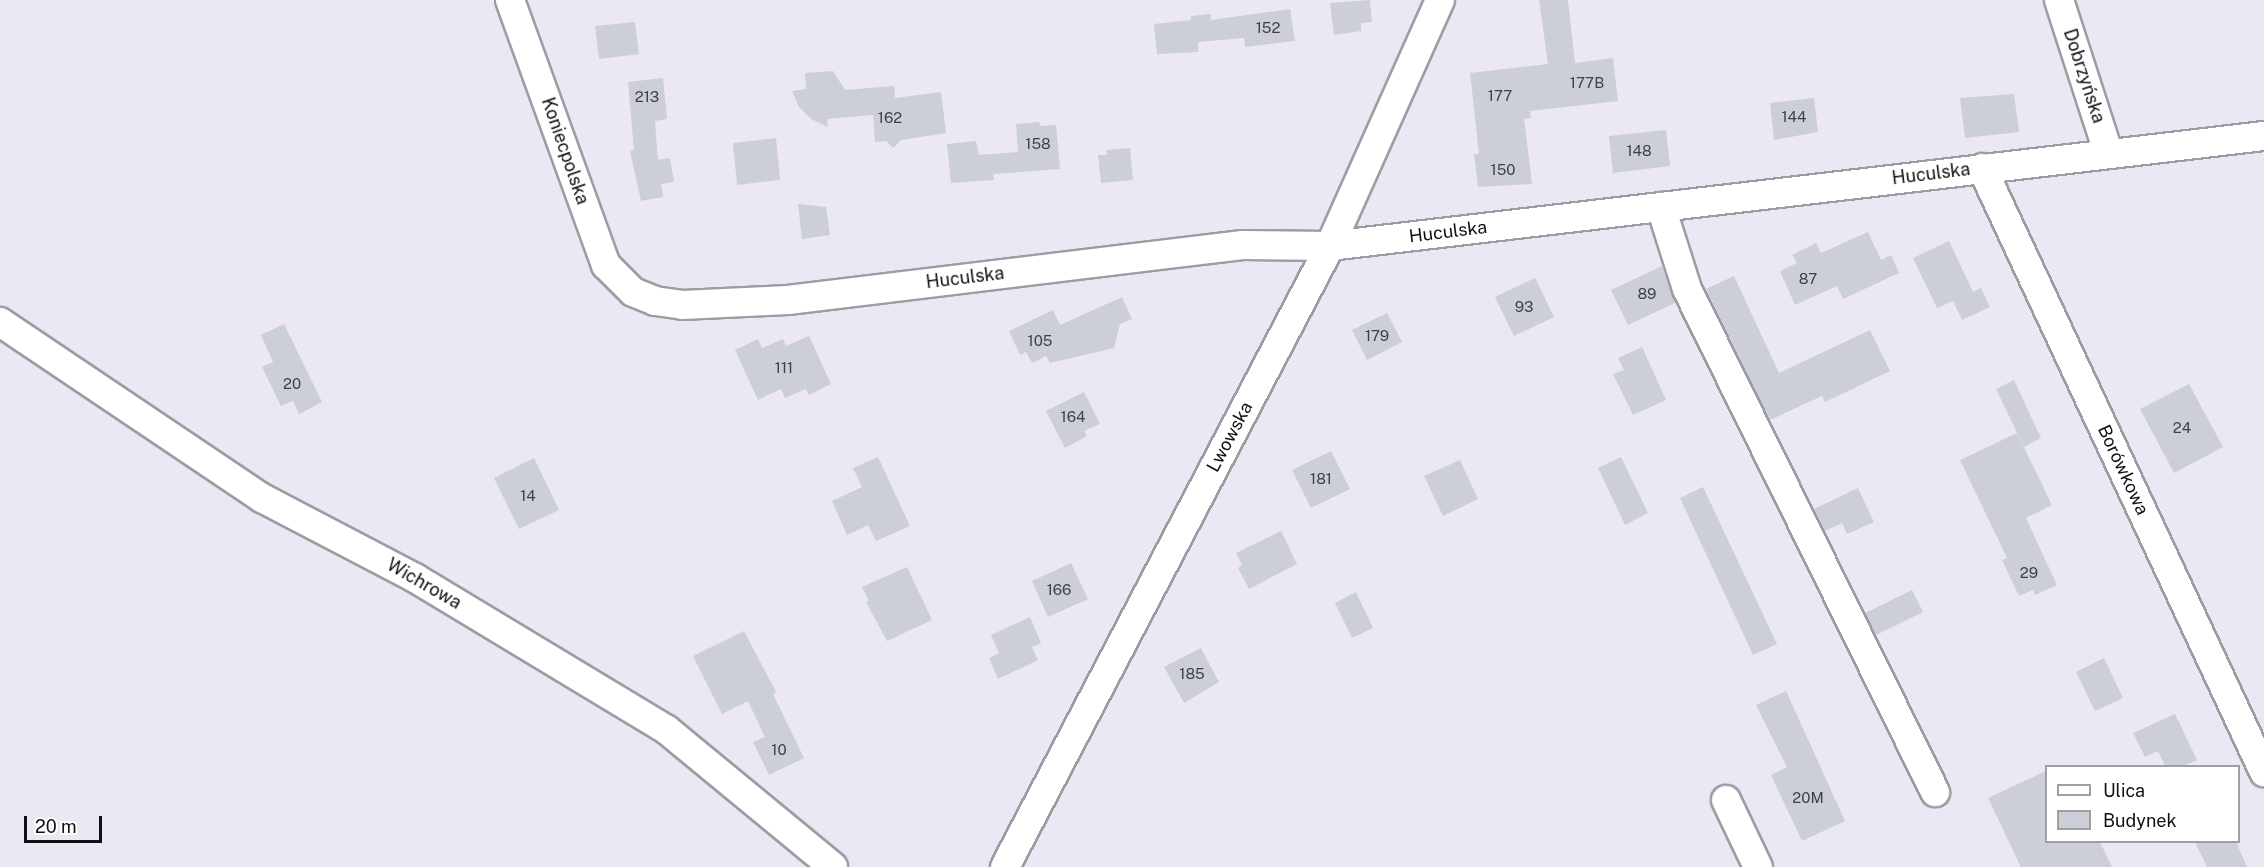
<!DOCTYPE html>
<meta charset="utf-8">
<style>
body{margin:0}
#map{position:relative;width:2264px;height:867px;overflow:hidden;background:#ebe8f3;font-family:"Public Sans",sans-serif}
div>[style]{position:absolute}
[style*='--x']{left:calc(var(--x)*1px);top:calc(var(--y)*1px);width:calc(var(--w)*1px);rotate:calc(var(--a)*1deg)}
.building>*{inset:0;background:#ccced8}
.roads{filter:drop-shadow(2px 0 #9e9ba5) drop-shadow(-2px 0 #9e9ba5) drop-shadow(0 2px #9e9ba5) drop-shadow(0 -2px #9e9ba5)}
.minor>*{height:28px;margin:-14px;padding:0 14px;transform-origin:14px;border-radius:14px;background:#fff}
span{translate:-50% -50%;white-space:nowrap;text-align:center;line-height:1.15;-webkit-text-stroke:4.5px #fff;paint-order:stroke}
.number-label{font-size:15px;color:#3f3f44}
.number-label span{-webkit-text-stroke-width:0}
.street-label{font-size:18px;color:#100f12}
.legend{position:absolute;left:2045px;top:765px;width:195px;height:78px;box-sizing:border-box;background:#fff;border:2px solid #9f9fa0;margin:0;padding:8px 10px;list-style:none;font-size:18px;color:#100f12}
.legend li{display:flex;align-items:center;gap:12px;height:30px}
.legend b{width:30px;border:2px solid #9f9fa0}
.scale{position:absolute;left:24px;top:816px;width:78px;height:27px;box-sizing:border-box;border:3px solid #100f12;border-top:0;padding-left:8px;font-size:18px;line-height:21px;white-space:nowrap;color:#100f12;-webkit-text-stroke:4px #fff;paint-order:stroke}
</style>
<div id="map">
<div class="building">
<i style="clip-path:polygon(1370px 0,1372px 22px,1361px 23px,1361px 31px,1334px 35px,1330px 3px)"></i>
<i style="clip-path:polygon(1539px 0,1568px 0,1575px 63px,1613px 58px,1618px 101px,1530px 111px,1531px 118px,1524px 119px,1532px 184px,1478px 187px,1474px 154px,1479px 154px,1470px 73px,1548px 64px)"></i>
<i style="clip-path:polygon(1290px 9px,1295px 41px,1245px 47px,1244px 38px,1198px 42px,1198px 52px,1157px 54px,1154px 24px,1191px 20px,1191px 16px,1211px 14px,1211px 20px)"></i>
<i style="clip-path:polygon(635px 22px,639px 54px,599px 59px,595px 26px)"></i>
<i style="clip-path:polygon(833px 71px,845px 90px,894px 86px,895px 98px,941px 92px,946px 133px,901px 140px,893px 148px,886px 141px,875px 142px,873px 115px,827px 119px,828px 127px,811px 119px,799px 107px,792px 91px,806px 89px,805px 73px)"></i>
<i style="clip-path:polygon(663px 78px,667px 119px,655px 121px,658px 160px,670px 158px,674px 182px,661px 184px,663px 197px,641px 201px,630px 151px,634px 150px,628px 82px)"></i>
<i style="clip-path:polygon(2014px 94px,2019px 132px,1965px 138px,1960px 98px)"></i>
<i style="clip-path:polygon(1814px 98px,1818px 132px,1774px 140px,1770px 103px)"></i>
<i style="clip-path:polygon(1039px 122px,1040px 126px,1056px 125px,1060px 169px,993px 174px,994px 180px,951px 183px,947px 144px,976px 141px,979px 155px,1018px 152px,1016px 124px)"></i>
<i style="clip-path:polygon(1666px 130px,1670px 166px,1613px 173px,1609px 136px)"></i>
<i style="clip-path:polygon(776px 138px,780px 180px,737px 185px,733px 143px)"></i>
<i style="clip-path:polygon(1130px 148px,1133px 180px,1101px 183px,1098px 155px,1107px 155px,1106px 150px)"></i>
<i style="clip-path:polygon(798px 204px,826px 207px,830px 235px,802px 239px)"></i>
<i style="clip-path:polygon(1868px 232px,1881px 260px,1891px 255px,1899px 273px,1843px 299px,1837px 286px,1795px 305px,1780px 271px,1797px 263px,1792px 255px,1816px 243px,1821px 253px)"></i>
<i style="clip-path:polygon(1949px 241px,1973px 292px,1981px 288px,1990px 307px,1962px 320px,1953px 301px,1937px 308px,1913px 258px)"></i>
<i style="clip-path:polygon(1662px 266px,1675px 303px,1628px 325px,1611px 290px)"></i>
<i style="clip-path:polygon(1734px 276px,1779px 373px,1870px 330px,1890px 371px,1825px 402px,1822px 396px,1770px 420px,1706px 289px)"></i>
<i style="clip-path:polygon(1535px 278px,1554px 317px,1514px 336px,1495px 297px)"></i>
<i style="clip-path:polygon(1122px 297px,1132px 319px,1120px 324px,1114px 348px,1050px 363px,1046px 356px,1032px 363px,1026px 352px,1020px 355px,1009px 331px,1053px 310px,1060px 325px)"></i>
<i style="clip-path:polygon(1387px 313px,1402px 342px,1367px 360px,1352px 330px)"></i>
<i style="clip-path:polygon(284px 324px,322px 402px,299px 414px,293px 401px,281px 406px,262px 367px,273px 362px,261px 335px)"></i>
<i style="clip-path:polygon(809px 336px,831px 384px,809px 395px,806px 389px,785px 398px,781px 389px,758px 400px,735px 350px,758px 339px,762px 348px,783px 339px,786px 346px)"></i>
<i style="clip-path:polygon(1642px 347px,1666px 400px,1633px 415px,1613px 374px,1624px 370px,1618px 358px)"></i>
<i style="clip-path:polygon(2014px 380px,2041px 438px,2024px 447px,1996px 389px)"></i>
<i style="clip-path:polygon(2189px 384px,2223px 447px,2174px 473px,2140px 409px)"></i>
<i style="clip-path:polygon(1084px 392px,1100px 424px,1084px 431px,1087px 436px,1065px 448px,1046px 411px)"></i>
<i style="clip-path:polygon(2017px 433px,2052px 505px,2026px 518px,2057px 585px,2035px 595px,2033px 590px,2019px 596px,2002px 560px,2007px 558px,1960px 460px)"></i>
<i style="clip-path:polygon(1331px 451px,1350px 489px,1311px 508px,1292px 470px)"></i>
<i style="clip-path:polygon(878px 457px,910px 526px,876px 541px,868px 525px,847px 535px,832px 501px,862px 487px,853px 468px)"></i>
<i style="clip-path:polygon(1621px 457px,1648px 513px,1625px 525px,1598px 468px)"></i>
<i style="clip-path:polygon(534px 458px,559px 510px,519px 529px,494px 478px)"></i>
<i style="clip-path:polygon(1460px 460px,1478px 499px,1443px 516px,1424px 476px)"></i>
<i style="clip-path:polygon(1703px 487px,1777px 644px,1753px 655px,1680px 498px)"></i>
<i style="clip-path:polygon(1858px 488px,1874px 522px,1847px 534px,1842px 523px,1825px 531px,1814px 509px)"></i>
<i style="clip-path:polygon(1281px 531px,1297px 564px,1249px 589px,1238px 568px,1242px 565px,1236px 553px)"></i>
<i style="clip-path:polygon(1071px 563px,1088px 599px,1048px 617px,1032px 581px)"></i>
<i style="clip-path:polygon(907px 567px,932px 620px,887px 641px,866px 602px,869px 601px,862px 587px)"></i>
<i style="clip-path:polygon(1912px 590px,1923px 612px,1876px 635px,1865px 613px)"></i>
<i style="clip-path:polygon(1356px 592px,1373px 628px,1352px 638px,1335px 603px)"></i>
<i style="clip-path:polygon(1030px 617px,1041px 643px,1032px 647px,1038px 660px,998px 679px,989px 658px,999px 653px,991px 635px)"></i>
<i style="clip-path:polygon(744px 631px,776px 692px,773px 694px,804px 758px,769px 775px,753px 742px,765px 737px,748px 701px,722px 714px,693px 656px)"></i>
<i style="clip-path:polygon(1201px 648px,1219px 682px,1184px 703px,1164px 667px)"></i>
<i style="clip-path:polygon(2104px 658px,2123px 698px,2095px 711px,2076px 672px)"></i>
<i style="clip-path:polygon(1786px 691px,1845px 821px,1802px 841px,1771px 775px,1787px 767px,1756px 705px)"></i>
<i style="clip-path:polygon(2175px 714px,2197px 760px,2183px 766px,2165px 766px,2158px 751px,2145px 757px,2133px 733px)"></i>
<i style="clip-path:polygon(2046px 771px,2046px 842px,2100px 842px,2112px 867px,2021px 867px,1988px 798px)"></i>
<i style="clip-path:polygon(2195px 842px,2236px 842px,2247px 867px,2207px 867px)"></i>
</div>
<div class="roads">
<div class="minor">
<i style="--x:510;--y:0;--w:282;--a:70.1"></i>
<i style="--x:606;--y:265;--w:38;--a:45"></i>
<i style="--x:633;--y:292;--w:24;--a:22"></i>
<i style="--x:655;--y:301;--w:27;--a:8"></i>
<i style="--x:682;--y:305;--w:106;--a:-2.7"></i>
<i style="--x:788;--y:300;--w:458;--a:-6.9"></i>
<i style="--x:1243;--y:245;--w:87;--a:0.7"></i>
<i style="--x:1330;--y:246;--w:940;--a:-6.72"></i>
<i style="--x:2059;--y:0;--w:160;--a:72.1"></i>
<i style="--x:1982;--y:168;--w:667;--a:64.97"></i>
<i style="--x:1661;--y:207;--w:86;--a:72.4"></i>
<i style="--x:1687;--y:289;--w:561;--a:63.75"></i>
<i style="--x:0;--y:322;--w:316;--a:33.9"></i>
<i style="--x:262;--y:498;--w:173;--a:27.6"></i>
<i style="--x:415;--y:578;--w:294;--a:31.1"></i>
<i style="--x:667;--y:730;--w:215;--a:39.5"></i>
<i style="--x:1726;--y:800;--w:74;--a:64.5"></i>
<i style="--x:1005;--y:867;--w:701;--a:-62.37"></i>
<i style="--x:1330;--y:246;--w:269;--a:-65.9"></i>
</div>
</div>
<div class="number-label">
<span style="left:1268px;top:28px">152</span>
<span style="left:1587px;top:83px">177B</span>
<span style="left:1500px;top:96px">177</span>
<span style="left:647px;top:97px">213</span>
<span style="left:1794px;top:117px">144</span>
<span style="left:890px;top:118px">162</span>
<span style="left:1038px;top:144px">158</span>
<span style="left:1639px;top:151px">148</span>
<span style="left:1503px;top:170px">150</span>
<span style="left:1808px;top:279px">87</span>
<span style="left:1647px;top:294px">89</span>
<span style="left:1524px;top:307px">93</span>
<span style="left:1377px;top:336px">179</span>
<span style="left:1040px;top:341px">105</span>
<span style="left:784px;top:368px">111</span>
<span style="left:292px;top:384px">20</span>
<span style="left:1073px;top:417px">164</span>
<span style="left:2182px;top:428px">24</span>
<span style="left:1321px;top:479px">181</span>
<span style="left:528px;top:496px">14</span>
<span style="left:2029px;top:573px">29</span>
<span style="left:1059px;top:590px">166</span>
<span style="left:1192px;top:674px">185</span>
<span style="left:779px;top:750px">10</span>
<span style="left:1808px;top:798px">20M</span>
</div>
<div class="street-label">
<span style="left:2084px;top:76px;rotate:72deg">Dobrzyńska</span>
<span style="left:565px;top:151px;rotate:71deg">Koniecpolska</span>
<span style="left:1931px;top:174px;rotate:-7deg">Huculska</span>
<span style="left:1448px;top:232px;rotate:-7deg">Huculska</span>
<span style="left:965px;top:278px;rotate:-7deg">Huculska</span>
<span style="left:1230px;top:437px;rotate:-62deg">Lwowska</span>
<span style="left:2123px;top:470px;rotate:65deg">Borówkowa</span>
<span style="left:424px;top:584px;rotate:30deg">Wichrowa</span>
</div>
<ul class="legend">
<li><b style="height:8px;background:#fff"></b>Ulica</li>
<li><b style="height:16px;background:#ccced8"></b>Budynek</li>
</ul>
<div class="scale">20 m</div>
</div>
